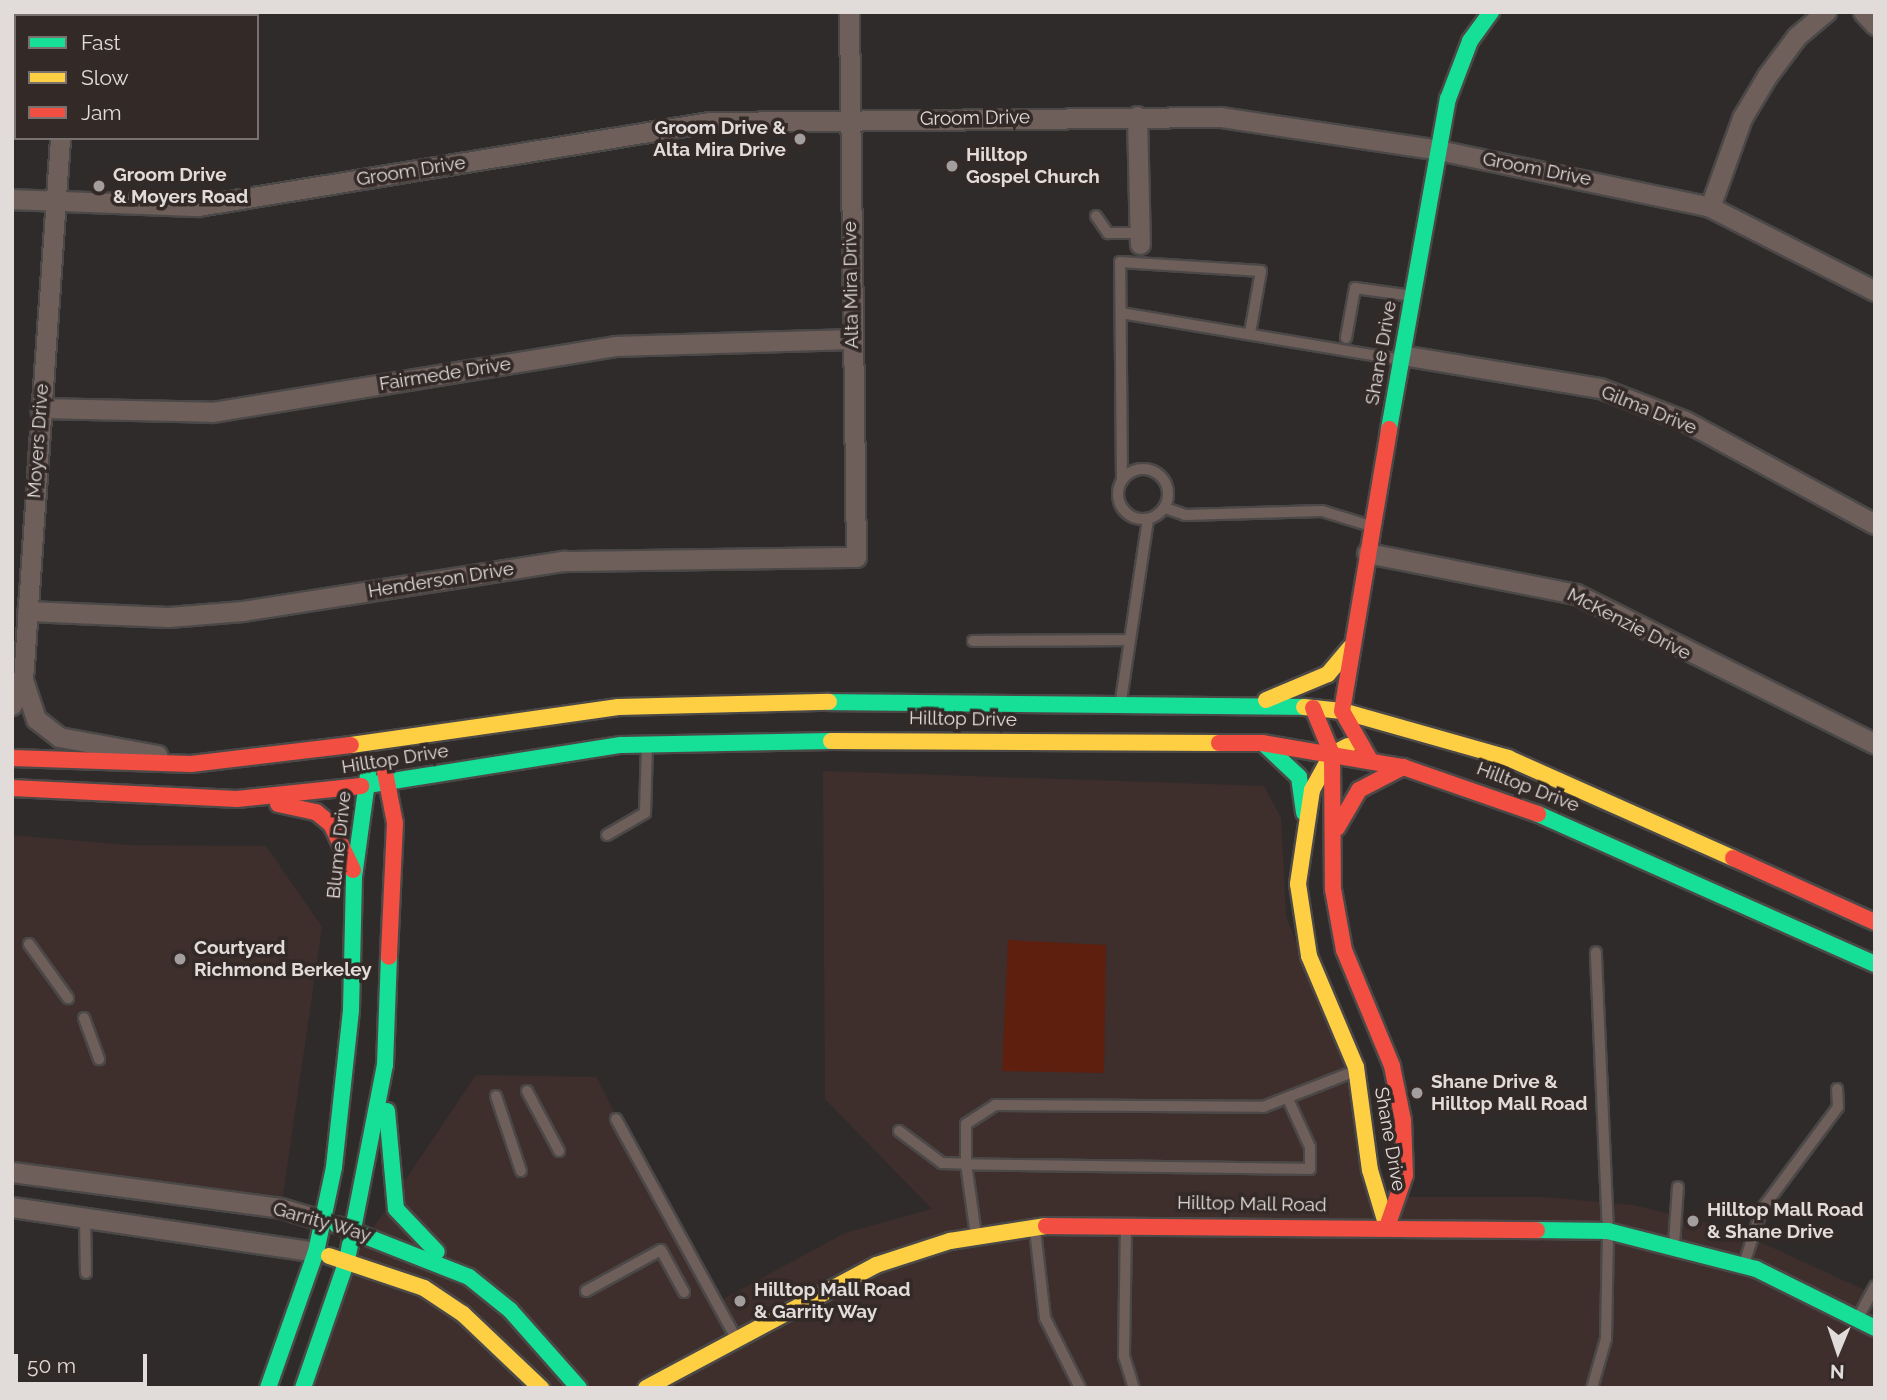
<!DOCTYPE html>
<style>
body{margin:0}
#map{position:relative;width:1887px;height:1400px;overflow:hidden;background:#302b2b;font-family:Raleway,sans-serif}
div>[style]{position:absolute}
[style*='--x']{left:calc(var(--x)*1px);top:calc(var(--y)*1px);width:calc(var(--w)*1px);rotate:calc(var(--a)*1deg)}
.built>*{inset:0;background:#3e2f2c}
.green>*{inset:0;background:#5e1f0e}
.roads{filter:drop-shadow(2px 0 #4b4848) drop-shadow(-2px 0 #4b4848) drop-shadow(0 2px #4b4848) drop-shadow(0 -2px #4b4848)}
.lane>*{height:10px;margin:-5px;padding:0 5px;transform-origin:5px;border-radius:5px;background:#6f5f5b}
.lane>.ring{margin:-5px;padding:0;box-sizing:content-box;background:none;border:10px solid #6f5f5b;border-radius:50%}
.street>*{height:19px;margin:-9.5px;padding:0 9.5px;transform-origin:9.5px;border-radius:9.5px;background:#6f5f5b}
.fast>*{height:16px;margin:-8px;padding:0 8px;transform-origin:8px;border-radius:8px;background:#16e098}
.slow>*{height:16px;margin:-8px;padding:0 8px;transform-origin:8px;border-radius:8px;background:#ffcf43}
.jam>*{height:16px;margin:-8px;padding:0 8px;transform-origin:8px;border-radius:8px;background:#f24e42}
.dots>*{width:19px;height:19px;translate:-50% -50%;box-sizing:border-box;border:4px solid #332a28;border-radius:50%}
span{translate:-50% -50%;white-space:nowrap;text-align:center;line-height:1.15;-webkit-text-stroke:7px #332a28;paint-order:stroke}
.street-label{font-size:19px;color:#e1dcda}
.poi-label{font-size:19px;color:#e1dcda;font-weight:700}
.right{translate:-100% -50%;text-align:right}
.left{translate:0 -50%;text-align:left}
.frame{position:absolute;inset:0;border:14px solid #e1dcda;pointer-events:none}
.legend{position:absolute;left:14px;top:14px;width:245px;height:126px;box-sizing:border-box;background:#332a28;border:2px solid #79716f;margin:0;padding:9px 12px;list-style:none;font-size:21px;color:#e1dcda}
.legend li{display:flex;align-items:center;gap:14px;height:35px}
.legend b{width:35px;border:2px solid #79716f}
.north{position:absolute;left:1803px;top:1316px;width:70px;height:70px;-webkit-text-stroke:5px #332a28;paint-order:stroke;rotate:182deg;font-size:19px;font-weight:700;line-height:28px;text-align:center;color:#e1dcda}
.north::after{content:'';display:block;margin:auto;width:24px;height:32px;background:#e1dcda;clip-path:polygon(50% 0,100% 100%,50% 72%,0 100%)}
.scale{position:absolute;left:14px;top:1354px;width:133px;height:32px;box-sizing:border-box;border:4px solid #e1dcda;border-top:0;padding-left:9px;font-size:21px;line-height:24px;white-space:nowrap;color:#e1dcda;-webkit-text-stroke:5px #332a28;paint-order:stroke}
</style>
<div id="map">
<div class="built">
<i style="clip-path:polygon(823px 771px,1264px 786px,1281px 818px,1286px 916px,1350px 1083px,1368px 1197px,1543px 1197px,1633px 1205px,1732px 1229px,1875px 1295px,1875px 1388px,302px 1388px,359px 1249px,476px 1075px,596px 1077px,714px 1304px,845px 1233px,932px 1209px,825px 1099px)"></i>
<i style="clip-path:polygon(12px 835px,125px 845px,266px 846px,322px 927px,281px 1208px,12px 1170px)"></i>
</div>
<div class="green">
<i style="clip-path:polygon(1008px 940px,1106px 945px,1104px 1073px,1002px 1071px)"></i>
</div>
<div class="roads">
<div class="lane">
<i style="--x:1096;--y:216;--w:21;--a:55"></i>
<i style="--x:1108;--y:233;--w:31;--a:0"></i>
<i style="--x:1121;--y:313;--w:284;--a:9.5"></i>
<i style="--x:1346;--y:338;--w:51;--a:-79.8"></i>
<i style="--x:1355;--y:288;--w:58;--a:8"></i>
<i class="ring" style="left:1118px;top:469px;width:40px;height:40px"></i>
<i style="--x:1122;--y:480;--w:218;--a:-90.5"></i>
<i style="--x:1120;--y:262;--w:141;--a:3.7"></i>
<i style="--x:1261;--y:271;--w:63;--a:100.1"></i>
<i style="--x:1165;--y:508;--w:21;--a:19"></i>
<i style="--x:1185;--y:515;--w:137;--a:-1.7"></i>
<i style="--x:1322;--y:511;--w:51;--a:17"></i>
<i style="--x:973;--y:641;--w:156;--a:-0.4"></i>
<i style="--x:1121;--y:700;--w:183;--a:-81.5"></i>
<i style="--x:607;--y:835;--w:44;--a:-30.1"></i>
<i style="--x:645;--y:813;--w:68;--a:-88.3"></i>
<i style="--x:29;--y:944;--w:67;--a:54.2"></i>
<i style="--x:84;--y:1018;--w:44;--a:69.9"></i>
<i style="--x:527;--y:1091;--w:68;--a:61.9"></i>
<i style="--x:496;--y:1096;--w:79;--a:71.6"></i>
<i style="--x:1288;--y:1099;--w:53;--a:65.4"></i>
<i style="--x:1310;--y:1147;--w:22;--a:90"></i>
<i style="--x:1310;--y:1169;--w:344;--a:-179.2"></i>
<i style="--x:966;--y:1164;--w:40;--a:-90"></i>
<i style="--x:966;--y:1124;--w:35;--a:-33"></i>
<i style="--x:995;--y:1105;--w:268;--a:0.4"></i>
<i style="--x:1263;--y:1107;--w:97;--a:-21.3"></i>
<i style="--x:616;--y:1119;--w:247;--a:61.3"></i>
<i style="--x:899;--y:1131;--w:54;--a:36.7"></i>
<i style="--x:942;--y:1163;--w:24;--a:2"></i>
<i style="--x:966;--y:1164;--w:72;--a:82"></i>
<i style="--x:85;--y:1217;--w:56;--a:89"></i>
<i style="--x:1126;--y:1226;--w:130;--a:90.9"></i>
<i style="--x:1124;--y:1356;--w:34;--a:73"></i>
<i style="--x:1035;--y:1230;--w:89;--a:83.5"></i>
<i style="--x:1045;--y:1318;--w:78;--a:63.4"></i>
<i style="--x:1674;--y:1244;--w:57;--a:-86"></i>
<i style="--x:1744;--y:1264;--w:58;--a:-71.9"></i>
<i style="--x:1762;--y:1209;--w:127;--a:-53.3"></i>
<i style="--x:1838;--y:1107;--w:18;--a:-93"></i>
<i style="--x:586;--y:1291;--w:85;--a:-28.7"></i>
<i style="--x:661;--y:1250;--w:48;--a:61.3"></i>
<i style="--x:1858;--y:1318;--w:36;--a:-62"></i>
<i style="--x:1592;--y:1388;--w:51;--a:-74.1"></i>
<i style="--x:1606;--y:1339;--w:108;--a:-88.9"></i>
<i style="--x:1608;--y:1231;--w:279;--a:-92.5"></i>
</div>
<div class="street">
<i style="--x:1863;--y:12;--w:18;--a:47"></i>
<i style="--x:186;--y:16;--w:7;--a:-34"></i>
<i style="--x:1137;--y:116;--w:128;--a:88.7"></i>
<i style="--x:12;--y:199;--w:186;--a:2.2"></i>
<i style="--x:198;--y:206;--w:518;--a:-9.33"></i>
<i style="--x:709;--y:122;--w:512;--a:-0.56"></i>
<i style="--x:1221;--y:117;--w:219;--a:8.6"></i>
<i style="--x:1438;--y:150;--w:278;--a:11.8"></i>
<i style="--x:1710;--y:207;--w:185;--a:27"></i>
<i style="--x:1710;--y:207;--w:95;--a:-70.2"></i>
<i style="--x:1742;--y:118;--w:49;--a:-59.2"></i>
<i style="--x:1767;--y:76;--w:50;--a:-53.1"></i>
<i style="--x:1797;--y:36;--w:38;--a:-40"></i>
<i style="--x:1402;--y:355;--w:201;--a:9.5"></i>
<i style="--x:1600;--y:388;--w:91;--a:21.2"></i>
<i style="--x:1685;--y:421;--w:216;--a:28.5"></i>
<i style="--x:40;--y:408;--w:172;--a:1.3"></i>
<i style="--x:212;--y:412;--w:408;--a:-9.3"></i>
<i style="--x:615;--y:346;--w:237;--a:-1.7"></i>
<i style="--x:1367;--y:553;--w:213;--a:11.1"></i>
<i style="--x:1576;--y:594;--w:335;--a:26.6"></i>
<i style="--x:27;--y:611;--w:141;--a:2.4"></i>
<i style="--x:168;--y:617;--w:75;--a:-4.6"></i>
<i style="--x:243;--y:611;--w:325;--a:-8.9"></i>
<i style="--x:564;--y:561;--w:292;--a:-0.8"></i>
<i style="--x:856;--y:557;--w:545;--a:-90.74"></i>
<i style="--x:23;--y:680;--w:41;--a:71.6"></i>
<i style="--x:36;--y:719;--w:29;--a:38"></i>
<i style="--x:59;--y:737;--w:100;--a:10.4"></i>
<i style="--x:12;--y:705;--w:27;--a:-66"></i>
<i style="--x:23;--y:680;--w:543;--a:-86.09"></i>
<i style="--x:12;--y:1172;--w:271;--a:7.6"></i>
<i style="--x:281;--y:1208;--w:45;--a:16.8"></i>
<i style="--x:12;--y:1207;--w:307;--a:8.4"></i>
</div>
<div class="fast">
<i style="--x:1389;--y:429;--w:335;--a:-79.9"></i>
<i style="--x:1448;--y:99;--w:62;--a:-69.2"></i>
<i style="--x:1470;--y:41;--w:36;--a:-54"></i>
<i style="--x:829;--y:702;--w:475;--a:0.6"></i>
<i style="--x:1264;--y:744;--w:48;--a:43.3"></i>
<i style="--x:1299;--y:777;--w:36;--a:82"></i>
<i style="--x:361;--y:786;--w:263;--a:-9"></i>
<i style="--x:621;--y:745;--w:210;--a:-1.1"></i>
<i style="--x:1538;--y:814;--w:369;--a:24"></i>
<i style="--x:387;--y:1111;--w:98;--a:84.8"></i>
<i style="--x:396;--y:1209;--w:59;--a:46.4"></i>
<i style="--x:337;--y:1225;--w:142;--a:21.5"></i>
<i style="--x:469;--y:1277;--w:53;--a:38.8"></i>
<i style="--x:510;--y:1310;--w:104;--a:48.5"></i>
<i style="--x:1537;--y:1230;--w:71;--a:0.8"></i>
<i style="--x:1608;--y:1231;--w:153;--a:14.4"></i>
<i style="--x:1756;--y:1269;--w:133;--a:26.4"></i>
<i style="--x:268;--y:1388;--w:144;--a:-70.6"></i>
<i style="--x:316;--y:1252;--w:87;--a:-78"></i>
<i style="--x:334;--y:1167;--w:158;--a:-83.8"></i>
<i style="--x:351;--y:1010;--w:133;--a:-88.7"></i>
<i style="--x:354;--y:877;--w:110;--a:-82.2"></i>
<i style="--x:303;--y:1388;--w:135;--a:-71"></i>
<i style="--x:347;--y:1260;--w:199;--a:-79"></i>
<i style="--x:385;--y:1065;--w:108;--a:-87.9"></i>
</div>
<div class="slow">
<i style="--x:1266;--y:700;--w:67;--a:-22.8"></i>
<i style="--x:1328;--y:674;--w:34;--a:-50"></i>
<i style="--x:1304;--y:707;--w:38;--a:6"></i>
<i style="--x:1342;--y:711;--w:173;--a:15.8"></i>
<i style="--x:1508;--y:758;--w:246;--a:24"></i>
<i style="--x:831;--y:741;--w:388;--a:0.3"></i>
<i style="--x:351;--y:745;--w:270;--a:-8.1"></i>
<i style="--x:618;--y:707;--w:211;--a:-1.4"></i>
<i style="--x:1348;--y:746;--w:18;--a:153"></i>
<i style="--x:1332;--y:754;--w:41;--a:119.1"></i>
<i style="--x:1312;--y:790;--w:95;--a:98.5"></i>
<i style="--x:1298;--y:884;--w:73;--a:81.3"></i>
<i style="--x:1309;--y:956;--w:121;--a:67.1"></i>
<i style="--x:1356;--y:1067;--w:104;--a:82.3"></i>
<i style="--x:1370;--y:1170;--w:59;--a:73.4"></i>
<i style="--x:329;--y:1256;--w:100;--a:18.6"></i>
<i style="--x:424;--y:1288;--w:47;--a:33.7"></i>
<i style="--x:463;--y:1314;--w:108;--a:43.5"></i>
<i style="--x:646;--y:1388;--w:261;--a:-28.1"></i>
<i style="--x:876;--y:1265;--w:78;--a:-18"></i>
<i style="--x:950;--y:1241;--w:97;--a:-8.9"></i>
</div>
<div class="jam">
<i style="--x:1313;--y:708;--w:50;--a:67.6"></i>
<i style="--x:1332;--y:754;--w:135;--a:89.6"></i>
<i style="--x:1333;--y:889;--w:62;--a:79.8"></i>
<i style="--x:1344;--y:950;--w:126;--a:67.5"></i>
<i style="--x:1392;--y:1066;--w:55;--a:78.5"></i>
<i style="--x:1403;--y:1120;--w:55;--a:87.9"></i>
<i style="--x:1405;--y:1175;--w:55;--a:109.1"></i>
<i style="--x:1219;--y:743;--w:43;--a:0"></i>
<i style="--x:1262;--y:743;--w:143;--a:9.7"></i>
<i style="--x:1403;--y:767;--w:143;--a:19.2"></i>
<i style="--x:12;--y:758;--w:179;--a:1.9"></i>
<i style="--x:191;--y:764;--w:161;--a:-6.8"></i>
<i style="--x:1370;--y:760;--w:56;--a:-119.7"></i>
<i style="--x:1342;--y:711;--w:286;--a:-80.5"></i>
<i style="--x:384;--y:767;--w:57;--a:78.9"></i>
<i style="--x:395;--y:823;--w:134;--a:92.6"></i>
<i style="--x:12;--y:788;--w:225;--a:2.8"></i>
<i style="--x:237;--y:799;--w:125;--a:-6"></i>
<i style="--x:278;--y:804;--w:39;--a:12"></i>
<i style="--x:316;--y:812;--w:19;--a:39"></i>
<i style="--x:331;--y:824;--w:51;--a:64.4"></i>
<i style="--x:1337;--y:828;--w:44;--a:-59.9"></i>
<i style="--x:1359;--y:790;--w:50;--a:-27.6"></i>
<i style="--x:1733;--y:858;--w:156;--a:24.3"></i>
<i style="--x:1046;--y:1226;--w:491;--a:0.5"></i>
</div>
</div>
<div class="dots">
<i style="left:800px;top:139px;background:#a39e9d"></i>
<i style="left:952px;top:166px;background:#a39e9d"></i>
<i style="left:99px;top:186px;background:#a39e9d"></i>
<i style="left:180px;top:959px;background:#a39e9d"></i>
<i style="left:1417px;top:1093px;background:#a39e9d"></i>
<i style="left:1693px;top:1221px;background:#a39e9d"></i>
<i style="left:740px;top:1301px;background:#a39e9d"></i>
</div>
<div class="street-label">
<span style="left:975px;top:118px;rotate:-1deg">Groom Drive</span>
<span style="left:1537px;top:169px;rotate:11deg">Groom Drive</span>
<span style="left:411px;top:171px;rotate:-9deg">Groom Drive</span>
<span style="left:851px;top:285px;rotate:-91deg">Alta Mira Drive</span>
<span style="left:1381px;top:353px;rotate:-80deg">Shane Drive</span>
<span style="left:445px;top:374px;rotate:-9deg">Fairmede Drive</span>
<span style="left:1649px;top:410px;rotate:22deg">Gilma Drive</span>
<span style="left:38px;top:441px;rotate:-86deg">Moyers Drive</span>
<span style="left:441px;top:580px;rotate:-9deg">Henderson Drive</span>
<span style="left:1629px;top:624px;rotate:27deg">McKenzie Drive</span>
<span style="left:963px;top:719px;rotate:1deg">Hilltop Drive</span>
<span style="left:395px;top:759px;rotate:-9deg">Hilltop Drive</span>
<span style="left:1528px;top:787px;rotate:21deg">Hilltop Drive</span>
<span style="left:339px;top:845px;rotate:-84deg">Blume Drive</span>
<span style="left:1390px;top:1139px;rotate:80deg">Shane Drive</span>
<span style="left:1252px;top:1204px;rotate:1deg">Hilltop Mall Road</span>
<span style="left:322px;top:1222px;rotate:16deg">Garrity Way</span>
</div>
<div class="poi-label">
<span class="right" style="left:786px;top:139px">Groom Drive &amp;<br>Alta Mira Drive</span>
<span class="left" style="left:966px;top:166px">Hilltop<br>Gospel Church</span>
<span class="left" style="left:113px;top:186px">Groom Drive<br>&amp; Moyers Road</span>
<span class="left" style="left:194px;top:959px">Courtyard<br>Richmond Berkeley</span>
<span class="left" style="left:1431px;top:1093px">Shane Drive &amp;<br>Hilltop Mall Road</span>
<span class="left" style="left:1707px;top:1221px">Hilltop Mall Road<br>&amp; Shane Drive</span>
<span class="left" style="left:754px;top:1301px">Hilltop Mall Road<br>&amp; Garrity Way</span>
</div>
<div class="frame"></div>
<ul class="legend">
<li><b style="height:9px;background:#16e098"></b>Fast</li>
<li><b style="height:9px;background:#ffcf43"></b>Slow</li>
<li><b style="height:9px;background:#f24e42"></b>Jam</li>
</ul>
<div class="north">N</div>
<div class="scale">50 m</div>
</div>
